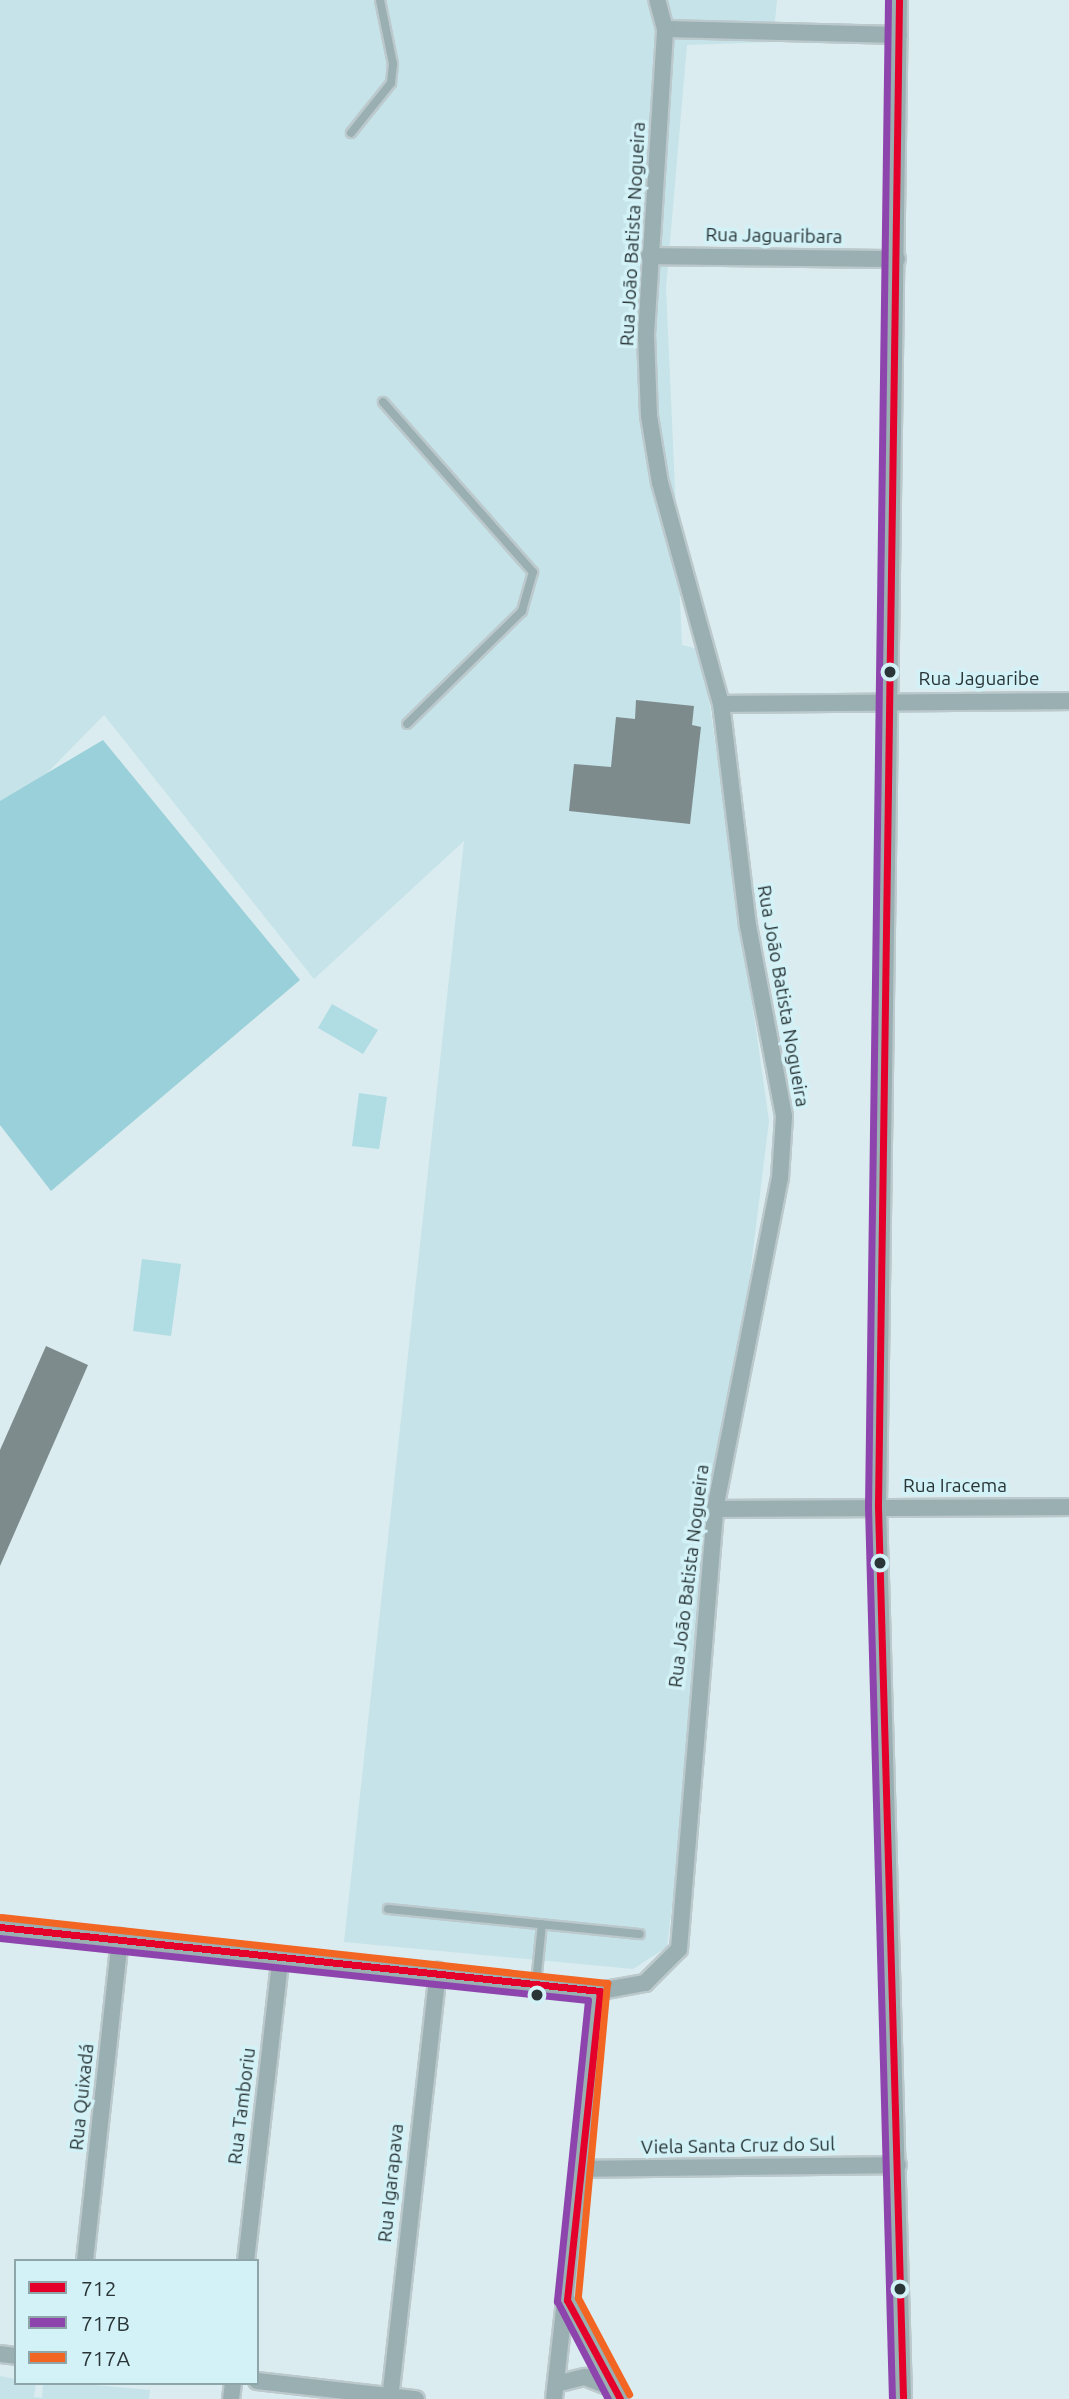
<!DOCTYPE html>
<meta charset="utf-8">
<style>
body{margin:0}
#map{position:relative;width:1069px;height:2399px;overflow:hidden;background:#daecef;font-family:Ubuntu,sans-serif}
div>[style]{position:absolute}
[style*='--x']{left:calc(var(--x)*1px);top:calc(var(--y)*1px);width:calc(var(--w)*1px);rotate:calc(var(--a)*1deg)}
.built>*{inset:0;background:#c5e3e8}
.green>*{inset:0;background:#b0dce3}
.forest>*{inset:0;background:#9ad0d9}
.building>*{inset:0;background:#7d8b8d}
.roads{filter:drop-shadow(2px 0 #bcc9cc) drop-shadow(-2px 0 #bcc9cc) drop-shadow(0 2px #bcc9cc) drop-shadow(0 -2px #bcc9cc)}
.service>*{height:8px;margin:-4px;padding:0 4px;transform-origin:4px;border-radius:4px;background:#99afb2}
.minor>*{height:16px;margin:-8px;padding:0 8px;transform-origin:8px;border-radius:8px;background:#99afb2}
.bus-1>*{height:7px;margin:-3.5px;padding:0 3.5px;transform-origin:3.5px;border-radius:3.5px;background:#e4002b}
.bus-2>*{height:7px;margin:-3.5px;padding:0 3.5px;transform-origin:3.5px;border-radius:3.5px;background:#8e44ad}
.bus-3>*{height:7px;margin:-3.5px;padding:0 3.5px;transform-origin:3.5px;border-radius:3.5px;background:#f26522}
.dots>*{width:19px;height:19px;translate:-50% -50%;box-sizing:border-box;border:4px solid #d2f2f7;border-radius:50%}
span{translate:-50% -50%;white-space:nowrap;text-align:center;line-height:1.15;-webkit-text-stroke:7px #d2f2f7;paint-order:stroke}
.street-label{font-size:19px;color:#293537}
.legend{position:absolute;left:14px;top:2259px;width:245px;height:126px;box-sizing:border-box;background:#d2f2f7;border:2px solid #8ea6aa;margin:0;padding:9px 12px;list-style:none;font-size:21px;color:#293537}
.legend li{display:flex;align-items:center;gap:14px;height:35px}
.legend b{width:35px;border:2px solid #8ea6aa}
</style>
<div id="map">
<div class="built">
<i style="clip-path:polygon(0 0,777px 0,773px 42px,687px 45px,666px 288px,682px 645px,702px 650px,769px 1121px,667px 1947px,633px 1969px,344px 1942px,464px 841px,314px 979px,104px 715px,0 821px)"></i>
<i style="clip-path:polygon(0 2376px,36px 2383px,34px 2397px,42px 2398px,43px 2383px,73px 2383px,150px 2390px,149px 2399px,0 2399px)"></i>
</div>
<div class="green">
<i style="clip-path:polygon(332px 1004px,378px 1030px,363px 1054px,318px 1028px)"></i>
<i style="clip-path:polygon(359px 1093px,387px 1097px,379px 1149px,352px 1146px)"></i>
<i style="clip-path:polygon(142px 1259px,181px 1264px,171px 1336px,133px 1331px)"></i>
</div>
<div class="forest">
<i style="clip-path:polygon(103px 740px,300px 980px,51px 1191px,0 1125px,0 801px)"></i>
</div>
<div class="building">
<i style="clip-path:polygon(636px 700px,694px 706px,692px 725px,701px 727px,690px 824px,569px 811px,574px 764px,611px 767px,616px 717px,635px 719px)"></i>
<i style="clip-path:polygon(46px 1346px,88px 1365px,0 1566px,0 1450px)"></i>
</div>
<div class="roads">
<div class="service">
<i style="--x:351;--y:133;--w:64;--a:-51.3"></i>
<i style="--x:391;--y:83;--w:19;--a:-84"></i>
<i style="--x:393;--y:64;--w:65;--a:-101.5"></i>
<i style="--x:383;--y:402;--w:227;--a:48.6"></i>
<i style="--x:533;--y:572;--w:41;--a:105.8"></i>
<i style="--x:522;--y:611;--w:161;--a:135.5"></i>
<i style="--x:388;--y:1909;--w:253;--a:5.7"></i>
<i style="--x:536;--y:1983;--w:59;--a:-84.2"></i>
</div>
<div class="minor">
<i style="--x:899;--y:0;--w:1507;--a:90.8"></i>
<i style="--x:878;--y:1507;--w:892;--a:88.39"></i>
<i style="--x:665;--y:29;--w:234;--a:1.5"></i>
<i style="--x:649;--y:256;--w:248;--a:0.7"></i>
<i style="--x:721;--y:704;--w:348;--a:-0.5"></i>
<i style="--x:715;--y:1509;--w:354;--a:-0.3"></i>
<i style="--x:0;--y:1927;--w:603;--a:6.09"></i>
<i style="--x:600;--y:1991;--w:46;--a:-10.1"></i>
<i style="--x:645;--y:1983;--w:48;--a:-45"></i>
<i style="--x:679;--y:1949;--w:441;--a:-85.3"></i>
<i style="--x:715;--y:1509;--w:337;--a:-78.9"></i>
<i style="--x:780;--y:1178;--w:62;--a:-86.3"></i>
<i style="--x:784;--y:1116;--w:193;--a:-100.7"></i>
<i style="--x:748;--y:926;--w:224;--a:-96.9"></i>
<i style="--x:721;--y:704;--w:229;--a:-105.4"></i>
<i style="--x:660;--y:483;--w:68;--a:-99.3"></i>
<i style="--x:649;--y:416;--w:82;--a:-92.1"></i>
<i style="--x:646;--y:334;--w:306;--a:-86.4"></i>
<i style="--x:665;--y:29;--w:30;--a:-105"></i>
<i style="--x:578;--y:2169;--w:320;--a:-0.7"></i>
<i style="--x:85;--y:2261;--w:326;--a:-83.8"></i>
<i style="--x:246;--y:2261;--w:307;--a:-83.5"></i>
<i style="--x:567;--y:2300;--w:112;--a:61.8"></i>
<i style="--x:0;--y:2354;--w:16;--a:7"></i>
<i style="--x:257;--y:2381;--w:160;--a:6.5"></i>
<i style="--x:556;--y:2384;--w:30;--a:-14"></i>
<i style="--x:585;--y:2377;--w:29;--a:22"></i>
<i style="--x:231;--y:2399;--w:16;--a:-83"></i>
<i style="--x:390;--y:2399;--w:431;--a:-83.6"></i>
<i style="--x:554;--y:2399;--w:411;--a:-83.6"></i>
</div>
</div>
<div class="bus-1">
<i style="--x:899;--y:0;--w:1507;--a:90.8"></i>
<i style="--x:878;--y:1507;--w:892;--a:88.39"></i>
<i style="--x:0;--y:1927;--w:603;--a:6.09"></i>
<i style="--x:600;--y:1991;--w:311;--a:96.1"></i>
<i style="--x:567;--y:2300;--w:112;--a:61.8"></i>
</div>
<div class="bus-2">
<i style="--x:888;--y:0;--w:1507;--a:90.76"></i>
<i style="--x:868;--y:1507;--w:892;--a:88.46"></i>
<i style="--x:0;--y:1938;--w:591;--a:6.02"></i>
<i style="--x:588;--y:2000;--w:303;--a:95.9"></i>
<i style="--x:557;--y:2301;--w:110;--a:62.5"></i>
</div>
<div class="bus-3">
<i style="--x:1;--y:1917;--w:610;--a:6.22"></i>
<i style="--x:607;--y:1983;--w:316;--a:95.3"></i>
<i style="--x:578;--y:2298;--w:109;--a:62"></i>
</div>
<div class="dots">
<i style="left:890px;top:672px;background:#293537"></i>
<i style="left:880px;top:1563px;background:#293537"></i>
<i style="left:537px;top:1995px;background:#293537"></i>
<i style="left:900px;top:2289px;background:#293537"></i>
</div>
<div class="street-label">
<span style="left:633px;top:234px;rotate:-87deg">Rua João Batista Nogueira</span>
<span style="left:774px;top:236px;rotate:1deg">Rua Jaguaribara</span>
<span style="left:979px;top:679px">Rua Jaguaribe</span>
<span style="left:783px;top:996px;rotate:80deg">Rua João Batista Nogueira</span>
<span style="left:955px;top:1486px">Rua Iracema</span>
<span style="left:689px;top:1576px;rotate:-83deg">Rua João Batista Nogueira</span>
<span style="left:82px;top:2097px;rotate:-84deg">Rua Quixadá</span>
<span style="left:242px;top:2106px;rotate:-83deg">Rua Tamboriu</span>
<span style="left:738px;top:2146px;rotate:-1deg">Viela Santa Cruz do Sul</span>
<span style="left:391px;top:2183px;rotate:-84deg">Rua Igarapava</span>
</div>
<ul class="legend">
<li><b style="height:9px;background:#e4002b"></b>712</li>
<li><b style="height:9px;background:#8e44ad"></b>717B</li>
<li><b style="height:9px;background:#f26522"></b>717A</li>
</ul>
</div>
